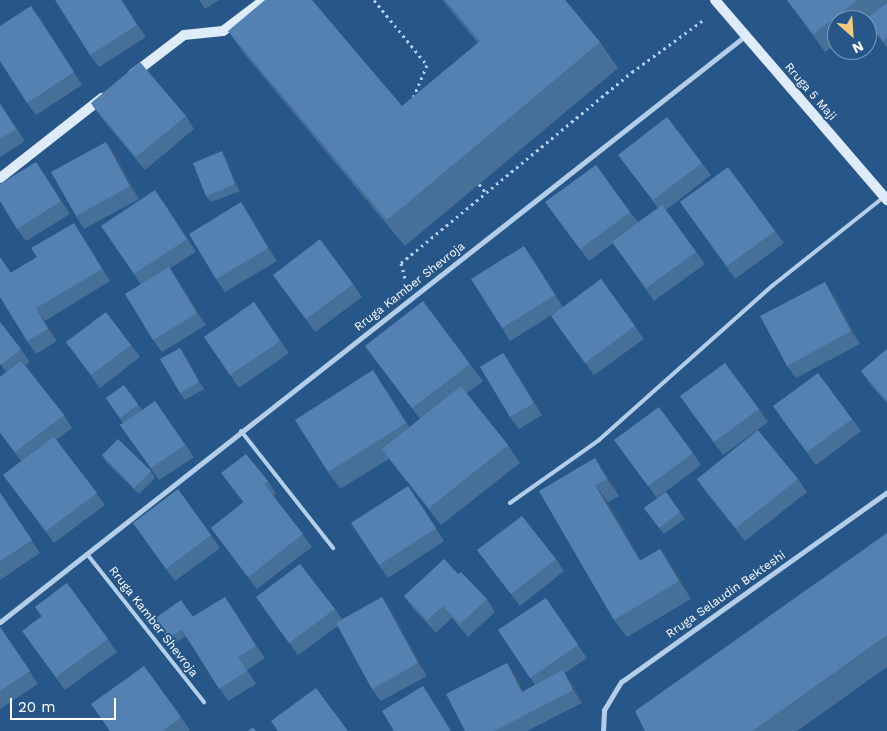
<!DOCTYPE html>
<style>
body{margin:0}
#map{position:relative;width:887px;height:731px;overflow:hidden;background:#275689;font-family:"Work Sans",sans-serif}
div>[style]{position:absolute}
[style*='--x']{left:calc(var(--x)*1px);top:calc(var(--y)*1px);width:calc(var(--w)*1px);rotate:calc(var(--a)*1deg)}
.path>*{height:3px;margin-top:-1.5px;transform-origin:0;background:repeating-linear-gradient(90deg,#b4cee9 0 2.5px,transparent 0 6.5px)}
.lane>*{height:4px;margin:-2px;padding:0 2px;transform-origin:2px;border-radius:2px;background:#b4cee9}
.street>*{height:5px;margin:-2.5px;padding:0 2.5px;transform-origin:2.5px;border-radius:2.5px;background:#b4cee9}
.secondary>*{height:10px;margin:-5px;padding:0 5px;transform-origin:5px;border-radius:5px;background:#deebf8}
.wall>*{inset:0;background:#477099}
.shaded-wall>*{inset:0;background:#3a5b7d}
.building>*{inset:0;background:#5382b2}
span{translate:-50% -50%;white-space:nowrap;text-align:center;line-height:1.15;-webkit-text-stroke:4px #275689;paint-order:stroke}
.street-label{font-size:12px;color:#fff}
.north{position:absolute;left:827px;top:10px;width:50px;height:50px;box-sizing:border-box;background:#275689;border:1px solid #7d9ab8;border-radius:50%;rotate:154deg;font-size:14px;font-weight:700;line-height:20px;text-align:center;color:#fff}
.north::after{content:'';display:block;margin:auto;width:18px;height:22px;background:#f2ca79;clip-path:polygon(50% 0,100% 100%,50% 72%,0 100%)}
.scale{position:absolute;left:10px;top:698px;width:106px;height:22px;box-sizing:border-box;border:2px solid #fff;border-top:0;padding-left:6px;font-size:15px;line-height:18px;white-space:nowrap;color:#fff;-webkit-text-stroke:4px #275689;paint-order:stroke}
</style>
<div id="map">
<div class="path">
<i style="--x:374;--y:0;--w:84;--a:50.8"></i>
<i style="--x:427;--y:65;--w:38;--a:113"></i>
<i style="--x:479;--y:184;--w:11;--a:52"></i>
<i style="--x:405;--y:278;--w:16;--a:-105"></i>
<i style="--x:401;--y:263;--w:300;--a:-39.6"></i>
<i style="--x:632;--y:72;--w:87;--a:-36.1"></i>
</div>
<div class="lane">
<i style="--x:241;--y:431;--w:149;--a:51.8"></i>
<i style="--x:510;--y:503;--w:109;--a:-35.3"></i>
<i style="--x:599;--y:440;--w:232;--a:-41.7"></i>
<i style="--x:772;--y:286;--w:143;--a:-38.5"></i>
<i style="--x:87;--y:554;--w:189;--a:51.7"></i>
</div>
<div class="street">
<i style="--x:0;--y:622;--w:948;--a:-38.19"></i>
<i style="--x:603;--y:731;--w:21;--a:-87"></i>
<i style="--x:604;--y:710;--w:33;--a:-59"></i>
<i style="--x:621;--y:682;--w:327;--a:-35.5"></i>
</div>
<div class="secondary">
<i style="--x:715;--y:0;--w:264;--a:49.3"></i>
<i style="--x:133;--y:74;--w:64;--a:-37.4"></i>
<i style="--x:184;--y:35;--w:39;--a:-6"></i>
<i style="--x:223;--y:31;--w:51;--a:-37.1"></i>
<i style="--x:0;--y:178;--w:130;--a:-38.1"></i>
</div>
<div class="wall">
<i style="clip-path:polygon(122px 0,146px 37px,99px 67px,90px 55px)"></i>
<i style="clip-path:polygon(199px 0,219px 0,205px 9px)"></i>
<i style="clip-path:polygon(442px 0,565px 0,600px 42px,618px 68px,405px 246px,246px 56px,228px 31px,402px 106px,478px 43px)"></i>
<i style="clip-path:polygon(787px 0,887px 0,887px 48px,867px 20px,837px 20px,837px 43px,825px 52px)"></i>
<i style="clip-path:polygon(40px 18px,82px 85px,36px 115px,27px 103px)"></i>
<i style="clip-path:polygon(0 103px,25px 141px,0 157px)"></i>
<i style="clip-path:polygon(91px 103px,186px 116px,194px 129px,145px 170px,100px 116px)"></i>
<i style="clip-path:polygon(106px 142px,115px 154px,139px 199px,84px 229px,76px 216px)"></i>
<i style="clip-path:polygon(618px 155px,702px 163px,711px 175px,666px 210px,705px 264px,654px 301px,613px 243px,589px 261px,545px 202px,630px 212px,638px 222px,658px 208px)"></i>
<i style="clip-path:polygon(226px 158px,240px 191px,211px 202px,206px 196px)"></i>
<i style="clip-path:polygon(36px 162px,70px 214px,26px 241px,17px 229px)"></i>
<i style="clip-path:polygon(241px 202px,249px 215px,277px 261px,225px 292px,216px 279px)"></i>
<i style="clip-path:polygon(680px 202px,775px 231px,784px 243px,735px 279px)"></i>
<i style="clip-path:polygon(164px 203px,196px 252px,170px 268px,206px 325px,162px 352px,153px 340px,141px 285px,134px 274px)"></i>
<i style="clip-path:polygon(82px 235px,110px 281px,45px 321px,57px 341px,36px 354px,27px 341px,11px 273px)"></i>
<i style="clip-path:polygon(533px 259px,563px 307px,601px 279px,644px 339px,594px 375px,560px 329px,555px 313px,510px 341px,502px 328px)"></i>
<i style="clip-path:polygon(273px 275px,353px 284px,362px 297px,315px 332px)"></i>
<i style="clip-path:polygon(834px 295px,860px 344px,796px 378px,787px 366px)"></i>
<i style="clip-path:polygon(254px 302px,289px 353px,239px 388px,204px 337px)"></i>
<i style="clip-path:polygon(0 322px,30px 362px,25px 365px,64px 415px,72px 428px,56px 440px,105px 505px,54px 543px,3px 475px,21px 461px,0 433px,0 377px,6px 372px,0 364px)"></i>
<i style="clip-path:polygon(66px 342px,131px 345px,140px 357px,100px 388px)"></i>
<i style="clip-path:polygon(365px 346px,470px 364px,483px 381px,466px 394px,508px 445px,520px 463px,441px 525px,389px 459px,340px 489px,328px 472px,385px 388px,410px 427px,420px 419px)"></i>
<i style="clip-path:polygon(887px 349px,887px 403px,870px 384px,861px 371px)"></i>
<i style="clip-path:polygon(503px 353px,512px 366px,542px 415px,519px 429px,510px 417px)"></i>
<i style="clip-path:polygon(185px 354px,204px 389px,185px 400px,180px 393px)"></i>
<i style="clip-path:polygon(124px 385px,142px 410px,155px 401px,194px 457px,159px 480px,120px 425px,123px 423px,106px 398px)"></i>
<i style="clip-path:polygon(689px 409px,759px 409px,768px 422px,723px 455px)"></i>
<i style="clip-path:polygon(782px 419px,852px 419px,861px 431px,816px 465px)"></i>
<i style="clip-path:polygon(623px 452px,693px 453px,701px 465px,657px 498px)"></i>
<i style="clip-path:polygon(102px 455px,151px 471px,155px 478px,139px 494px,106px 462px)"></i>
<i style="clip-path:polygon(221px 473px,268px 481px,276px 494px,273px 496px,312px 547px,257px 589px,211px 528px,243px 502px)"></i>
<i style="clip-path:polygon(607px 475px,619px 496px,608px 502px,641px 560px,660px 549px,673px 567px,691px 599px,627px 637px,614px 620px,539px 491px)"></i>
<i style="clip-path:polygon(697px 479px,798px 479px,807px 492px,745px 541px,705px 491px)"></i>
<i style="clip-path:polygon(0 492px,40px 553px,0 580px)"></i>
<i style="clip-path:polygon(666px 492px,685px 519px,664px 534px,644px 508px)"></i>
<i style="clip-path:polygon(417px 499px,444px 541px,388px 578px,379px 565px)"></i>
<i style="clip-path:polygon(133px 523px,211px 535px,220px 548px,175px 581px)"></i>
<i style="clip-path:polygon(887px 533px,887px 667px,797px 731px,645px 731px)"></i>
<i style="clip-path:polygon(477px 550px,556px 559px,564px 571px,520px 606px)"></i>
<i style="clip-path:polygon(458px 574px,487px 599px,495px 612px,468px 637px,452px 618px,436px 633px,413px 608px,404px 596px)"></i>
<i style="clip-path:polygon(67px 583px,117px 652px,65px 690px,31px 644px,41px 616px,35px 607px)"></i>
<i style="clip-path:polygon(225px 597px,265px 658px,247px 670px,256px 684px,228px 701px,186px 636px,172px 646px,154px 619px,193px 617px)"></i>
<i style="clip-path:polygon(382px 597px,391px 610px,427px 676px,381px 701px,372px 689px,338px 626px,298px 655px,264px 609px,335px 609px,342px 619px)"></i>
<i style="clip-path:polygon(546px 598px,587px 658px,565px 673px,572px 683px,582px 703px,527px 731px,465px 731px,507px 663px,516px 675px,523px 691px,535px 685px,498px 630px)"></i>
<i style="clip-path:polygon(0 627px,9px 640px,38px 684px,0 709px)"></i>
<i style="clip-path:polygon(144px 666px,190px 730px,188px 731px,110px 731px)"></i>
</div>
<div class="shaded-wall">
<i style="clip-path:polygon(121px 0,122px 0,146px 37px,137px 25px)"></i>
<i style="clip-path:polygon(31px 6px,40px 18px,82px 85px,74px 72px)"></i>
<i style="clip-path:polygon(0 103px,25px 141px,0 104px)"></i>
<i style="clip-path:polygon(106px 142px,115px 154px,139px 199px,130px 186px)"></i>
<i style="clip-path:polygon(222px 151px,226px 158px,240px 191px,235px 184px)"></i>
<i style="clip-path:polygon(36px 162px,45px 175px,70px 214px,61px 201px)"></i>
<i style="clip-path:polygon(241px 202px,249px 215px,277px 261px,268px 248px)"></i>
<i style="clip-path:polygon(74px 223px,82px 235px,110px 281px,102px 269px)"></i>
<i style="clip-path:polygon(524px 246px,533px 259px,564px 308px,555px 295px)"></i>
<i style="clip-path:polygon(169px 267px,178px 279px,206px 325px,197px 313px)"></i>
<i style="clip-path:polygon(825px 282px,834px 295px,860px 344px,851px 331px)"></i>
<i style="clip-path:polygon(36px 308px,45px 321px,57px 341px,48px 329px)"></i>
<i style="clip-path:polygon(180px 348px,185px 354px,204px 389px,199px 382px)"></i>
<i style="clip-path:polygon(503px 353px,512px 366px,542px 415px,534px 403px)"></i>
<i style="clip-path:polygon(373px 370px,385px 388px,418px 440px,406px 423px)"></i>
<i style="clip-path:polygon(595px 458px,607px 475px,619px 496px,607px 479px)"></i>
<i style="clip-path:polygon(595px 485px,608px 502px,652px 579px,640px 561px)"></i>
<i style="clip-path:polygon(660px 549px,673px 567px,691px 599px,679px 581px)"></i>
<i style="clip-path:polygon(225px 597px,234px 609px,265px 658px,256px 646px)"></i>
<i style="clip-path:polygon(382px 597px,391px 610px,427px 676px,418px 663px)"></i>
<i style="clip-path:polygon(507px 663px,516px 675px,530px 704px,522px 692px)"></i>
<i style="clip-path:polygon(563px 670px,572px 683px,582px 703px,573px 690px)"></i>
<i style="clip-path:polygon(423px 686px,432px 698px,452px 731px,451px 731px)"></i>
</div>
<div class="building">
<i style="clip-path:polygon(55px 0,121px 0,137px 25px,90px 55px)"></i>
<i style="clip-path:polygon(265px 0,312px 0,402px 106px,480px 41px,445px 0,565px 0,600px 42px,387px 220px,228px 31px)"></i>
<i style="clip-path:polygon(787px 0,858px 0,813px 34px)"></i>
<i style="clip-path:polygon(887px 3px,887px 38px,883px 41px,866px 19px)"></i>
<i style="clip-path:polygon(31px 6px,74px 72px,27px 103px,0 61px,0 26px)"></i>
<i style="clip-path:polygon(140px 62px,186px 116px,136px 157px,91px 103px)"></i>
<i style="clip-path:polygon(0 104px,16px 129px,0 139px)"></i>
<i style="clip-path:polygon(667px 117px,702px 163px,653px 200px,618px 155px)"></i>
<i style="clip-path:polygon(106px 142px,130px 186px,76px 216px,51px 172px)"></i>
<i style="clip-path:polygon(222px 151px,235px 184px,206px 196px,193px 163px)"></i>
<i style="clip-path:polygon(36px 162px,61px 201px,17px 229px,0 201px,0 184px)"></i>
<i style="clip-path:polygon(596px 165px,630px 212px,580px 249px,545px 202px)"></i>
<i style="clip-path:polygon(728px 167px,775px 231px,727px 266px,680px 202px)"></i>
<i style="clip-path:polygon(155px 190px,187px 239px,134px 274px,101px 226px)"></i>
<i style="clip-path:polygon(241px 202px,268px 248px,216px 279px,189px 234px)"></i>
<i style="clip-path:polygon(662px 205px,696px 252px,646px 288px,612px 242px)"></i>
<i style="clip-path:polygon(74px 223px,102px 269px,36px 308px,48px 329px,27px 341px,0 297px,0 279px,37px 257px,31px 248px)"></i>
<i style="clip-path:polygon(320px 239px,353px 284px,306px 319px,273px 275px)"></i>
<i style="clip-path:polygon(524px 246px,555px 295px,502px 328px,471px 279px)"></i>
<i style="clip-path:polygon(0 257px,11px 273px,0 279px)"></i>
<i style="clip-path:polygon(169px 267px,197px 313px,153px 340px,125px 294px)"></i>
<i style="clip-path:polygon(601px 279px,635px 326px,585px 363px,551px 316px)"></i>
<i style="clip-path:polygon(825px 282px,851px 331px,787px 366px,760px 316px)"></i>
<i style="clip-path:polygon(423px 301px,470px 364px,412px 408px,365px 346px)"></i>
<i style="clip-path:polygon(254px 302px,280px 341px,230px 375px,204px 337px)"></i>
<i style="clip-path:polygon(106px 312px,131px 345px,91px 375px,66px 342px)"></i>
<i style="clip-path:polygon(0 322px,21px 349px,1px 365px,0 363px)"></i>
<i style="clip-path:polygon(180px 348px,199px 382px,180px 393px,160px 359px)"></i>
<i style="clip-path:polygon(887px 349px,887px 401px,861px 371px)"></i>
<i style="clip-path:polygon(503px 353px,534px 403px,510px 417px,480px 367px)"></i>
<i style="clip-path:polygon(21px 361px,64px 415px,15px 452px,0 432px,0 377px)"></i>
<i style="clip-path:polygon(725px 363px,759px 409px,714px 442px,680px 396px)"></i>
<i style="clip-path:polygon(373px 370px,406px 423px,328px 472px,295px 420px)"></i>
<i style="clip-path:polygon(818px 373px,852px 419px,807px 452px,773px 406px)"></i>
<i style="clip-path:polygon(124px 385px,138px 405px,120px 418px,106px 398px)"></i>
<i style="clip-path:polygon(461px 386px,508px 445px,429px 508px,382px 449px)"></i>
<i style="clip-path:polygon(155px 401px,185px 445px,151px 468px,120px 425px)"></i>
<i style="clip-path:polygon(659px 407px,693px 453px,648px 486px,614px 440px)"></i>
<i style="clip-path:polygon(758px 430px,798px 479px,736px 528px,697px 479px)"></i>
<i style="clip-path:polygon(54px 437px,97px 493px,46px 531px,3px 475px)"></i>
<i style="clip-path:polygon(118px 439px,151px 471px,134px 488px,102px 455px)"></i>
<i style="clip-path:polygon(246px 454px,268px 481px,264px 484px,303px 534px,248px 577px,211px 528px,244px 502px,221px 473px)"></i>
<i style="clip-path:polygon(595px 458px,607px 479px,595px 485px,640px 561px,660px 549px,679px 581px,614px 620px,539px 491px)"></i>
<i style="clip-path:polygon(408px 486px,436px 528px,379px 565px,351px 523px)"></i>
<i style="clip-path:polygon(178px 489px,211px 535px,166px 569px,133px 523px)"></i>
<i style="clip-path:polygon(666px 492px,680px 512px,659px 528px,644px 508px)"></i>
<i style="clip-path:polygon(0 493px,32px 540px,0 561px)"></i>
<i style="clip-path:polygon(522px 516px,556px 559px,511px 594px,477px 550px)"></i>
<i style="clip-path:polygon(887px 533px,887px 635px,752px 731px,645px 731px,635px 711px)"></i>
<i style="clip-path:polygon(444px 559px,458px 574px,461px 572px,487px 599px,460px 624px,443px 606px,427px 620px,404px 596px)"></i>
<i style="clip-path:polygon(300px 564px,335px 609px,289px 643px,256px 597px)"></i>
<i style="clip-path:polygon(67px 583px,108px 639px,56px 677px,22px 631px,42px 616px,35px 607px)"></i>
<i style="clip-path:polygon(225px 597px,256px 646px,238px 657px,247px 671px,219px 689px,179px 625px)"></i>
<i style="clip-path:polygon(382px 597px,418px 663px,372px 689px,336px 623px)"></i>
<i style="clip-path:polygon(546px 598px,578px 645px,530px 678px,498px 630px)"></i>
<i style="clip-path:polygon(181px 600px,193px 617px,179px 625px,182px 629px,168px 639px,154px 619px)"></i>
<i style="clip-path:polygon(0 627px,30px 671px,0 691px)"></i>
<i style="clip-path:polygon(507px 663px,522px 692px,563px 670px,573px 690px,494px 731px,465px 731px,446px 694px)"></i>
<i style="clip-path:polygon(144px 666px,181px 717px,162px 731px,110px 731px,91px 704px)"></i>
<i style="clip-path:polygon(423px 686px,451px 731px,394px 731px,382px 711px)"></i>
<i style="clip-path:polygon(316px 688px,348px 731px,278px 731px,271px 721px)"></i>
<i style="clip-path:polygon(253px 727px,256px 731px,248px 731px)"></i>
</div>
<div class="street-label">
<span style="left:810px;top:92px;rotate:49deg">Rruga 5 Maji</span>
<span style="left:410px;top:287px;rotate:-38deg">Rruga Kamber Shevroja</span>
<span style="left:726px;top:595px;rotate:-35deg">Rruga Selaudin Bekteshi</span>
<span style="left:153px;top:622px;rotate:52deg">Rruga Kamber Shevroja</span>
</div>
<div class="north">N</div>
<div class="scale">20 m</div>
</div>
